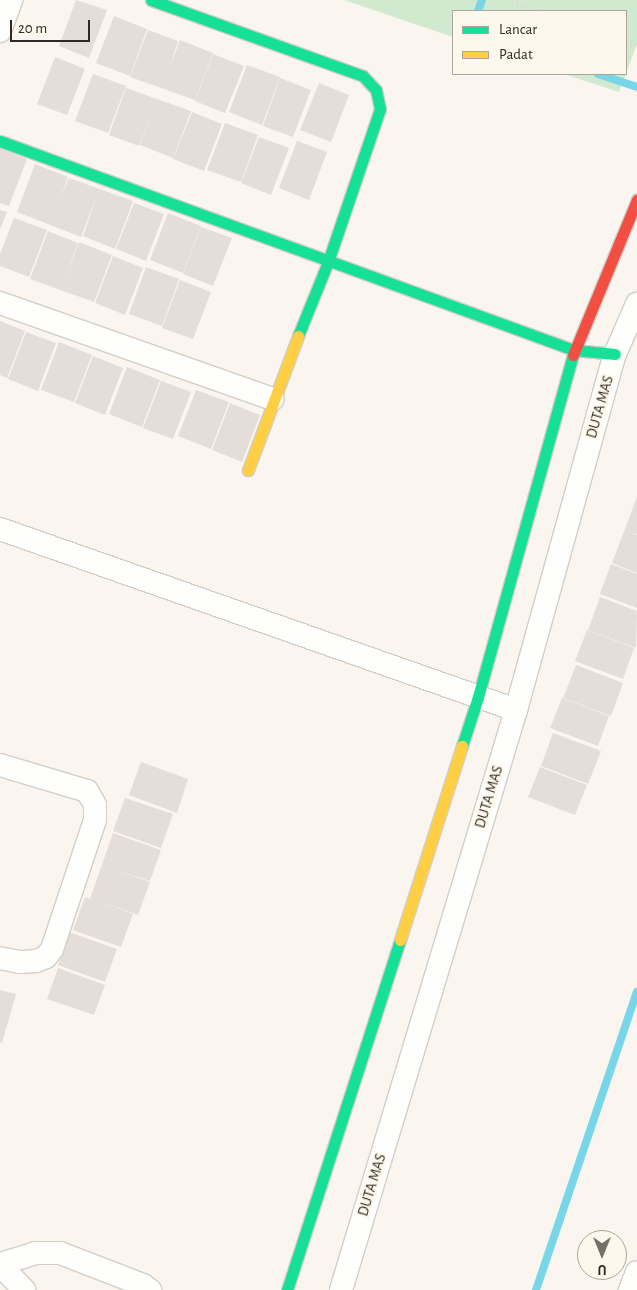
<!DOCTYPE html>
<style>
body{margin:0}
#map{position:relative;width:637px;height:1290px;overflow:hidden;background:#faf6ef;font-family:"Alegreya Sans",sans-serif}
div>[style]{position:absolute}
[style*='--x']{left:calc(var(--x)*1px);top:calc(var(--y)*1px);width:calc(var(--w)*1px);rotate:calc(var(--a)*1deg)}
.green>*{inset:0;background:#d1e9cf}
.stream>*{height:8px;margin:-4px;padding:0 4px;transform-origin:4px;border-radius:4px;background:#78d6e8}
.building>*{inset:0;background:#e4ddd8}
.path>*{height:3px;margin-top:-1.5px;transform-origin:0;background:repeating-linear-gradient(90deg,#d7d6d4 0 1px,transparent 0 5px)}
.roads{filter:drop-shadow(1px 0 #d2cec8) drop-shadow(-1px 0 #d2cec8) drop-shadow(0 1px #d2cec8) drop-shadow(0 -1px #d2cec8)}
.street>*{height:22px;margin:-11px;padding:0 11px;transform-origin:11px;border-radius:11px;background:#fefefd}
.fast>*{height:11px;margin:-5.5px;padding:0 5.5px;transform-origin:5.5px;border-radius:5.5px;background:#16e098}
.slow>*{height:11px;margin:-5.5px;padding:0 5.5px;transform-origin:5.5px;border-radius:5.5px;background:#ffcf43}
.jam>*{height:11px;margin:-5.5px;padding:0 5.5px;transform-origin:5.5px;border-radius:5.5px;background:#f24e42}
span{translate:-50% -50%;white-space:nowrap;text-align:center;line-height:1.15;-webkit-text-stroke:5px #fef7eb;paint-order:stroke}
.street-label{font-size:15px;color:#2e2922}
.legend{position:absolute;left:452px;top:10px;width:175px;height:65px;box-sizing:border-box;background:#fef7eb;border:1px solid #aba59b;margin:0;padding:6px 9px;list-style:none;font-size:15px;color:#2e2922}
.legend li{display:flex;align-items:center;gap:10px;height:25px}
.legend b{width:25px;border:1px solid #aba59b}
.north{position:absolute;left:577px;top:1230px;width:50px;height:50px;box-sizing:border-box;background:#fef7eb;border:1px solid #aba59b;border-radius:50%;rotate:180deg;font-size:14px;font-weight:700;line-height:20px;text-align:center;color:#2e2922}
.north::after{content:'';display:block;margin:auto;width:18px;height:22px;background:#75716a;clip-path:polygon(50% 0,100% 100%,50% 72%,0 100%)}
.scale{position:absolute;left:10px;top:20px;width:80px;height:22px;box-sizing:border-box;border:2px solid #2e2922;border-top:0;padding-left:6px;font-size:15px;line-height:18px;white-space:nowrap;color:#2e2922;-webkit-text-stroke:4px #fef7eb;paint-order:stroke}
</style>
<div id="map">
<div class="green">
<i style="clip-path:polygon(344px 0,637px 0,637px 44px,626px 73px,626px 11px,453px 11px,453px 37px)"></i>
<i style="clip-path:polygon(564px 74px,626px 74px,619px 92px)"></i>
</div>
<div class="stream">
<i style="--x:478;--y:11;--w:12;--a:-70"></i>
<i style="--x:598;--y:74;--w:41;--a:18.4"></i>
<i style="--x:536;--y:1290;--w:315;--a:-71.3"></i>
</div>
<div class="building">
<i style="clip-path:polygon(76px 0,107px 10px,89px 58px,59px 46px)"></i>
<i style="clip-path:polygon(114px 16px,147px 29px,130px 76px,96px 63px)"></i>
<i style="clip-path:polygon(148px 30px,178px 41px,170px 67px,180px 40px,213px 53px,195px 100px,130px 77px)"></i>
<i style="clip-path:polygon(213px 54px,244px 66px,225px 113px,195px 101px)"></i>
<i style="clip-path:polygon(55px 57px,85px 69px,67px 115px,37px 104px)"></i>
<i style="clip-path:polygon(247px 65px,280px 77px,262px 125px,229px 112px)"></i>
<i style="clip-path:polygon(93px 74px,126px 86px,108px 133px,75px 121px)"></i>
<i style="clip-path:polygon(280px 78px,311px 90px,293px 137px,263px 126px)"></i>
<i style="clip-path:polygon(319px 83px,349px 95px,331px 142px,300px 130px)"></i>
<i style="clip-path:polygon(126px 88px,191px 111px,173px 158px,140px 145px,154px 108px,139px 146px,109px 135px)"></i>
<i style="clip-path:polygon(192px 112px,222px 124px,204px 171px,173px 159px)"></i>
<i style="clip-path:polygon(225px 123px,258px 135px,241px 182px,207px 170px)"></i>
<i style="clip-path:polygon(259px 137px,289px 148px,271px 195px,241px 183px)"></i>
<i style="clip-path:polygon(297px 141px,327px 152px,309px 200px,279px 188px)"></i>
<i style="clip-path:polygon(0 148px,27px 159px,9px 206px,0 203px)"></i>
<i style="clip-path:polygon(35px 164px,68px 177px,61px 198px,69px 178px,133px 201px,115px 249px,83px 236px,98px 193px,81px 237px,17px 212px)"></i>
<i style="clip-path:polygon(134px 203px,164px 214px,146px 261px,116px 249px)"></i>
<i style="clip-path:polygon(0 210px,7px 212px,0 229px)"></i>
<i style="clip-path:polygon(168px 213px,201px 226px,183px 273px,150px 260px)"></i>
<i style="clip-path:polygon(14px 218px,47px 230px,29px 277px,0 266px,0 254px)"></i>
<i style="clip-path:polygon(201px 227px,232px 238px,213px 286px,183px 274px)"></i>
<i style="clip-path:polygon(48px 231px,78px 243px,63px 286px,79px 242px,112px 255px,94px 302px,30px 279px)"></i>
<i style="clip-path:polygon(113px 256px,143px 268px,125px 315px,95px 303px)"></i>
<i style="clip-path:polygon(146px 267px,179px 279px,162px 326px,129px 314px)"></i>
<i style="clip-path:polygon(180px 280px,211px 292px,193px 339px,162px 328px)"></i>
<i style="clip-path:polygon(0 321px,25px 331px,7px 378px,0 375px)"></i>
<i style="clip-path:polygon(26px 332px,56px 343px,38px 391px,8px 379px)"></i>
<i style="clip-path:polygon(59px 342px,92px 355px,74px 402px,41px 390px)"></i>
<i style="clip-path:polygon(93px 356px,123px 368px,105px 415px,75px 403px)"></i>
<i style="clip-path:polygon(127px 367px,160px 380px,142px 427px,109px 414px)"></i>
<i style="clip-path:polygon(161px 381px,191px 392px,173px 439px,143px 428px)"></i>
<i style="clip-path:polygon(196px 390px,229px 402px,211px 449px,178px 436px)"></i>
<i style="clip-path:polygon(230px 403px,260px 415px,242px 462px,212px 450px)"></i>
<i style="clip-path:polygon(637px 497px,637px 534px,629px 532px,637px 535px,637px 573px,612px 563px)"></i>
<i style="clip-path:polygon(611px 564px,637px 574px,637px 608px,600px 594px)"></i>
<i style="clip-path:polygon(600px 597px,637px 611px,636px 648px,588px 630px)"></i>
<i style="clip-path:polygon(587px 630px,634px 648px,623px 679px,575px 661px)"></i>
<i style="clip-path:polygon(576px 665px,623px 683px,611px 716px,563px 698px)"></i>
<i style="clip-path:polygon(562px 698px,609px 716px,598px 746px,550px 728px)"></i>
<i style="clip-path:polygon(553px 733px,601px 751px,588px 784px,541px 766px)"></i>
<i style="clip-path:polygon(141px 762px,188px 779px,177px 813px,129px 795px)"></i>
<i style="clip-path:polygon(540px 767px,587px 785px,575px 815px,528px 797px)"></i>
<i style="clip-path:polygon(125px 798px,173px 814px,161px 848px,113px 831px)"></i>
<i style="clip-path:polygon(113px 833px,161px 850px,150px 881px,116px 870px,150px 882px,138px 915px,97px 900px,133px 914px,121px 947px,73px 930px,85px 897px,90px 899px)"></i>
<i style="clip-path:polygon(69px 932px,117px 949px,105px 982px,58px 965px)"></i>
<i style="clip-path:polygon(58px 968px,105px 985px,94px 1015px,47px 999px)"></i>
<i style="clip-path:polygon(0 990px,16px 994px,2px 1043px,0 1042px)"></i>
</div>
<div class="path">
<i style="--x:507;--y:0;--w:34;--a:19"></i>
<i style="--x:626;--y:41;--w:12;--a:20"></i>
</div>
<div class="roads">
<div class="street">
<i style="--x:0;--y:31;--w:33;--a:-70"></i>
<i style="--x:0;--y:303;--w:289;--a:19.4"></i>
<i style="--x:0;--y:529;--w:547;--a:19.33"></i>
<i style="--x:0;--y:765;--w:91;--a:16.6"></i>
<i style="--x:87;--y:791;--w:16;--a:60"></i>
<i style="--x:95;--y:805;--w:15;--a:90"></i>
<i style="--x:95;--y:820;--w:136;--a:108.4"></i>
<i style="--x:52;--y:949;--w:10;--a:127"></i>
<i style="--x:46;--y:957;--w:11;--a:158"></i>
<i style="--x:36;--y:961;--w:16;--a:176"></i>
<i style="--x:20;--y:962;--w:20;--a:-169"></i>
<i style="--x:0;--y:1264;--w:37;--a:-17"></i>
<i style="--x:35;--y:1253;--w:25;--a:0"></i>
<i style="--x:60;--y:1253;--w:89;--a:21.1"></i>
<i style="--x:143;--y:1285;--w:9;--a:36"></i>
<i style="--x:0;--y:1265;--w:35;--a:46"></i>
<i style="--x:341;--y:1290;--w:606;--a:-73.21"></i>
<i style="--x:516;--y:710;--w:370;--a:-74.5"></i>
<i style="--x:615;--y:354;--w:55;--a:-66.3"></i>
<i style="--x:630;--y:1290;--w:19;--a:-69"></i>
</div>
<div class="fast">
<i style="--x:151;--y:0;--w:225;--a:19.7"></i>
<i style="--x:363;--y:76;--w:19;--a:47"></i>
<i style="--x:376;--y:90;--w:19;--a:78"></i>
<i style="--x:380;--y:109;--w:162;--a:108.8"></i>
<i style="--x:328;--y:262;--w:80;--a:112.1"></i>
<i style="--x:0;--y:141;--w:611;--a:20.01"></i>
<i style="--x:574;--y:350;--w:41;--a:5.6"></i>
<i style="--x:462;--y:746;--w:52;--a:-71.9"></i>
<i style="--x:478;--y:697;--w:355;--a:-74.5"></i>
<i style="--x:287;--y:1290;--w:368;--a:-72.1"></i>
</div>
<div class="slow">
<i style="--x:248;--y:470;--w:143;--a:-69.5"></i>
<i style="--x:400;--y:940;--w:204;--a:-72.3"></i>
</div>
<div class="jam">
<i style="--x:573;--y:355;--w:168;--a:-67.6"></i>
</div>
</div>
<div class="street-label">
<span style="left:600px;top:407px;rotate:-74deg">DUTA MAS</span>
<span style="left:489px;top:797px;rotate:-73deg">DUTA MAS</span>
<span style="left:372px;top:1185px;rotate:-73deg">DUTA MAS</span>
</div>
<ul class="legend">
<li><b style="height:6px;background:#16e098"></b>Lancar</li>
<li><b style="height:6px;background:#ffcf43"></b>Padat</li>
</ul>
<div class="north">U</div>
<div class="scale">20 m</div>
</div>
